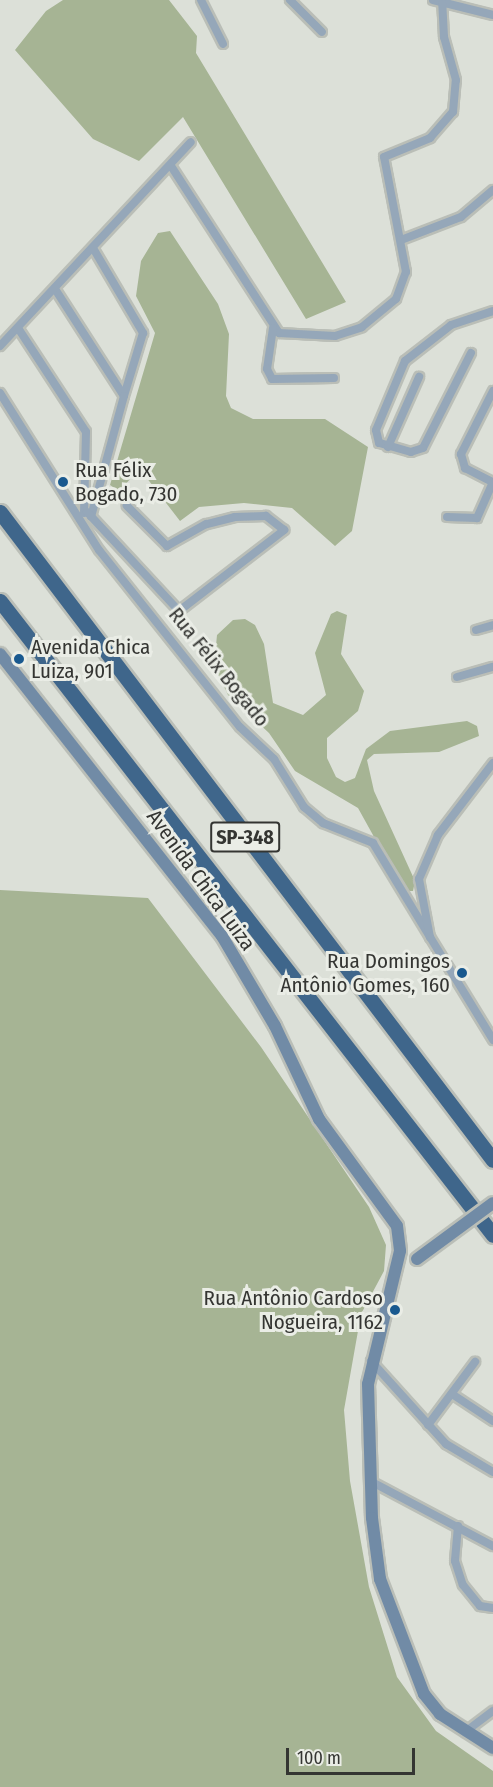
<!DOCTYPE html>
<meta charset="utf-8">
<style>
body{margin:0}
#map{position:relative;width:493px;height:1787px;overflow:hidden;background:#dce0d8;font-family:"Fira Sans Condensed",sans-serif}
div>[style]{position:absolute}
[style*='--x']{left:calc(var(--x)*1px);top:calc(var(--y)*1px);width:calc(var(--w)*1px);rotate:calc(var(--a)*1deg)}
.green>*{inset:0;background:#a6b494}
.roads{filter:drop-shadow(2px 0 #babeb7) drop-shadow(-2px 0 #babeb7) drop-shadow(0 2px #babeb7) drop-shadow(0 -2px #babeb7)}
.street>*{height:8px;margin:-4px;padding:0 4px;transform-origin:4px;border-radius:4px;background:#95a7b9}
.secondary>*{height:12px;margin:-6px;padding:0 6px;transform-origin:6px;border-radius:6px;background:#718ba6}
.highway>*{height:15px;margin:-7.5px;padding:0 7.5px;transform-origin:7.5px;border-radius:7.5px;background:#3f668b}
.bridges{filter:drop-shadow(2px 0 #babeb7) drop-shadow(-2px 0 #babeb7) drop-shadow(0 2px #babeb7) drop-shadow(0 -2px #babeb7)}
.secondary-bridge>*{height:12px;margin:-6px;padding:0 6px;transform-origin:6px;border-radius:6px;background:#718ba6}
.dots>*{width:16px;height:16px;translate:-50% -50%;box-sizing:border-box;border:3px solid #eaede6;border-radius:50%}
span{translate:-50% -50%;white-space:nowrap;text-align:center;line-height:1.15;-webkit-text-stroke:6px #eaede6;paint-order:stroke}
.shield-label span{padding:2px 4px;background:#eaede6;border:2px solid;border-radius:4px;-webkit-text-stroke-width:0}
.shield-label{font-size:20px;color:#343532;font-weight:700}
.poi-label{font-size:21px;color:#343532}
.left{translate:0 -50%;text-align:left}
.right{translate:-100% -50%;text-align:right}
.street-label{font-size:21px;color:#343532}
.scale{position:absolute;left:286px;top:1748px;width:129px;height:27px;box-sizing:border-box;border:3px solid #343532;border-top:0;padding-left:8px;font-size:18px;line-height:21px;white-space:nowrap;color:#343532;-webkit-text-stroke:4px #eaede6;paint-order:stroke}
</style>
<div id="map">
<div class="green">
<i style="clip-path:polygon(63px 0,169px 0,197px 36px,196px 53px,346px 302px,306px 319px,183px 117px,139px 161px,93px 139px,15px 50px,46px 11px)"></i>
<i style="clip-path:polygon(170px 231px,218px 304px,229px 334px,226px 396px,231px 408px,253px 419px,325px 419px,368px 447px,352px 531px,335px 546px,292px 508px,244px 503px,199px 507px,180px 521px,146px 477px,135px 474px,119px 491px,110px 485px,155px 333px,136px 296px,141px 261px,158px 233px)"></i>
<i style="clip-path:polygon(337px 611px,347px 615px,341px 654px,364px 691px,358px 711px,327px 738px,327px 758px,336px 777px,345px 782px,355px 778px,366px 749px,390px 731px,467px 721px,477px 726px,479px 736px,439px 752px,374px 754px,367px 760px,374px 791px,415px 881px,413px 891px,404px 891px,358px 808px,295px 771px,269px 733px,228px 695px,214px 666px,217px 635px,233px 620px,245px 619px,255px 625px,264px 644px,273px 703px,303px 715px,326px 695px,315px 653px,331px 614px)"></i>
<i style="clip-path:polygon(0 890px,148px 898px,261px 1047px,369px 1207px,386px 1245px,384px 1271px,361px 1314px,344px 1410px,350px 1481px,369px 1587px,397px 1677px,436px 1731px,493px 1771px,493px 1787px,0 1787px)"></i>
</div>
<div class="roads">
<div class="street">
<i style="--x:201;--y:0;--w:49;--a:63.4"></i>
<i style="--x:290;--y:0;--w:45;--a:45"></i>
<i style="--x:433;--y:0;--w:62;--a:14"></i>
<i style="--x:171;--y:166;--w:199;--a:57.1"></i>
<i style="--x:279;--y:333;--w:56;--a:3.1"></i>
<i style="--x:335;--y:336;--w:28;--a:-18"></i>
<i style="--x:362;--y:327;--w:44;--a:-39.5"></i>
<i style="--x:396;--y:299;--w:29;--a:-70"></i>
<i style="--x:406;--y:272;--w:117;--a:-100.8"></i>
<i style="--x:384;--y:157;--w:50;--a:-22.4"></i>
<i style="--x:430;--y:138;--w:35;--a:-49"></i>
<i style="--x:453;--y:112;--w:32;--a:-85"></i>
<i style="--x:456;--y:80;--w:45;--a:-105.6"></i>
<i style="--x:444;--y:37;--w:33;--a:-93"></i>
<i style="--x:401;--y:240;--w:64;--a:-21"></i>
<i style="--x:461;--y:217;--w:42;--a:-40.2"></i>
<i style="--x:93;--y:248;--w:99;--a:59.5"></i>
<i style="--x:143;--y:333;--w:66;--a:106.8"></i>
<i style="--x:55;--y:289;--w:127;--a:57.2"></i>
<i style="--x:124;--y:396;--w:125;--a:105.3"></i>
<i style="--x:18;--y:328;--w:124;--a:56.8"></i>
<i style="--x:86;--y:432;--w:81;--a:91.4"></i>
<i style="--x:273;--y:328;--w:41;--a:98.3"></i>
<i style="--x:267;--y:369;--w:11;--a:63"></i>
<i style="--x:272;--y:379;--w:62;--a:-0.9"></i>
<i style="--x:0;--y:346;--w:279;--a:-46.9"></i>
<i style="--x:471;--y:353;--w:106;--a:116.8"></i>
<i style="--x:423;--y:448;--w:13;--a:162"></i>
<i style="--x:411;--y:452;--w:33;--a:-164"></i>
<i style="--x:379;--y:443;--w:13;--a:-103"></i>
<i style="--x:376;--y:430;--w:75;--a:-67.2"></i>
<i style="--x:405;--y:361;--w:58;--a:-38"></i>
<i style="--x:451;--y:325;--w:44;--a:-18.4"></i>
<i style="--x:493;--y:391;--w:71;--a:116.9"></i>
<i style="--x:461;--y:454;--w:15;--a:74"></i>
<i style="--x:465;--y:468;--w:31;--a:27"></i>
<i style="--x:0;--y:393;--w:186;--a:57.8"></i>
<i style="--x:99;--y:550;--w:226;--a:51.5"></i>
<i style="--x:240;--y:727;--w:47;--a:43.3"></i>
<i style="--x:274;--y:759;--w:57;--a:58"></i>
<i style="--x:304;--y:807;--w:25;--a:40"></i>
<i style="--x:323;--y:823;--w:54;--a:21.8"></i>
<i style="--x:373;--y:843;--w:110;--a:58.8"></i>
<i style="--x:388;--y:447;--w:77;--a:-66.1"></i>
<i style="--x:87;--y:512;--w:135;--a:47.1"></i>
<i style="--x:179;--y:611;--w:133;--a:-37.6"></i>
<i style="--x:284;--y:530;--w:23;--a:-142"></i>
<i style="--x:266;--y:516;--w:31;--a:178"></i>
<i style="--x:235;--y:517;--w:30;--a:166"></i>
<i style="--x:206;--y:524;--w:45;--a:150.6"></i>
<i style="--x:167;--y:546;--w:57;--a:-135"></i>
<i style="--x:447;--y:517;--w:30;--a:2"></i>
<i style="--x:477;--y:518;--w:39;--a:-66"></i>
<i style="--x:476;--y:630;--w:18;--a:-16"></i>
<i style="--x:457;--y:677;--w:37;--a:-16"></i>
<i style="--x:493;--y:763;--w:91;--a:127.4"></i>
<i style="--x:438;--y:835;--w:48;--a:113.4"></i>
<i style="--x:419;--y:879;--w:59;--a:79.3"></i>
<i style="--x:430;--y:937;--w:121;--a:58.5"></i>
<i style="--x:371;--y:1361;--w:112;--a:47.9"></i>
<i style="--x:446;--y:1444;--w:55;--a:30.8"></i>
<i style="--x:452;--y:1394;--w:49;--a:33.4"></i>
<i style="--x:428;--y:1425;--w:79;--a:-53.3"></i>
<i style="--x:372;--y:1482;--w:137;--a:27.9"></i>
<i style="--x:458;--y:1526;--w:35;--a:95"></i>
<i style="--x:455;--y:1561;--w:25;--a:72"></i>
<i style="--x:463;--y:1585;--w:27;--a:51"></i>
<i style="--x:480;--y:1606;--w:13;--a:9"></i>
<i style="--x:465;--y:1732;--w:35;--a:-37"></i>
</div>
<div class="secondary">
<i style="--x:0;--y:654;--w:359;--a:51.8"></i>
<i style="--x:222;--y:936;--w:104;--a:59.5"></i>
<i style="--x:275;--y:1026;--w:103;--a:64.7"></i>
<i style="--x:319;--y:1119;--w:132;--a:53.9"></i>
<i style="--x:397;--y:1226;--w:25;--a:83"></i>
<i style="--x:400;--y:1251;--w:137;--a:103.5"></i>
<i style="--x:368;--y:1384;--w:134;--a:88.3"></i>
<i style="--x:372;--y:1518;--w:62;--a:82.5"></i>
<i style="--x:380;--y:1579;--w:123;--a:69.1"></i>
<i style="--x:424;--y:1694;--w:26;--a:51"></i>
<i style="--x:440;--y:1714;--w:63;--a:32.7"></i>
</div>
<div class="highway">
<i style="--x:0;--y:512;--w:814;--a:52.74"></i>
<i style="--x:0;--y:601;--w:803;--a:52.13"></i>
</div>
</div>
<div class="bridges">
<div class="secondary-bridge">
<i style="--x:417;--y:1259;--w:94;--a:-36.4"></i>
</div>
</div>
<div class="dots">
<i style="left:63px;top:482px;background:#19598f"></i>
<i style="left:19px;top:659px;background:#19598f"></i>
<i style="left:462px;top:973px;background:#19598f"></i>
<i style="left:395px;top:1310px;background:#19598f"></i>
</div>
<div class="shield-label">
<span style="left:245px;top:837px">SP-348</span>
</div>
<div class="poi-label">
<span class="left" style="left:75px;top:482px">Rua Félix<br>Bogado, 730</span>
<span class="left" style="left:31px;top:659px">Avenida Chica<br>Luiza, 901</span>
<span class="right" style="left:450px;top:973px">Rua Domingos<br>Antônio Gomes, 160</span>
<span class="right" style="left:383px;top:1310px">Rua Antônio Cardoso<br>Nogueira, 1162</span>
</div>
<div class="street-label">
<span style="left:219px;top:667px;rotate:51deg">Rua Félix Bogado</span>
<span style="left:201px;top:880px;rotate:54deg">Avenida Chica Luiza</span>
</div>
<div class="scale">100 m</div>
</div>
